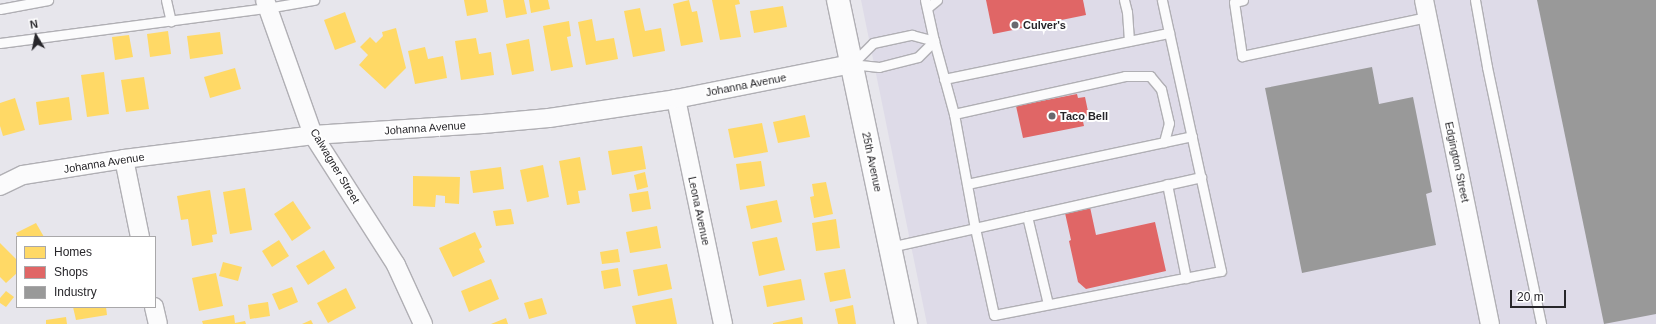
<!DOCTYPE html>
<style>
body{margin:0}
#map{position:relative;width:1656px;height:324px;overflow:hidden;background:#e7e6ec;font-family:Arial,sans-serif}
div>[style]{position:absolute}
[style*='--x']{left:calc(var(--x)*1px);top:calc(var(--y)*1px);width:calc(var(--w)*1px);rotate:calc(var(--a)*1deg)}
.built>*{inset:0;background:#dedbe8}
.homes>*{inset:0;background:#ffd966}
.shops>*{inset:0;background:#e06666}
.industry>*{inset:0;background:#999}
.roads{filter:drop-shadow(1px 0 #b0afb4) drop-shadow(-1px 0 #b0afb4) drop-shadow(0 1px #b0afb4) drop-shadow(0 -1px #b0afb4)}
.lane>*{height:9px;margin:-4.5px;padding:0 4.5px;transform-origin:4.5px;border-radius:4.5px;background:#fbfbfc}
.street>*{height:18px;margin:-9px;padding:0 9px;transform-origin:9px;border-radius:9px;background:#fbfbfc}
.secondary>*{height:22px;margin:-11px;padding:0 11px;transform-origin:11px;border-radius:11px;background:#fbfbfc}
.dots>*{width:11px;height:11px;translate:-50% -50%;box-sizing:border-box;border:2px solid #fff;border-radius:50%}
span{translate:-50% -50%;white-space:nowrap;text-align:center;line-height:1.15;-webkit-text-stroke:4px #fff;paint-order:stroke}
.poi-label{font-size:11px;color:#27262a;font-weight:700}
.left{translate:0 -50%;text-align:left}
.street-label{font-size:11px;color:#27262a}
.legend{position:absolute;left:16px;top:236px;width:140px;height:72px;box-sizing:border-box;background:#fff;border:1px solid #a9a8aa;margin:0;padding:5px 7px;list-style:none;font-size:12px;color:#27262a}
.legend li{display:flex;align-items:center;gap:8px;height:20px}
.legend b{width:20px;border:1px solid #a9a8aa}
.north{position:absolute;left:16px;top:16px;width:40px;height:40px;-webkit-text-stroke:3px #fff;paint-order:stroke;rotate:350deg;font-size:11px;font-weight:700;line-height:16px;text-align:center;color:#27262a}
.north::after{content:'';display:block;margin:auto;width:14px;height:18px;background:#27262a;clip-path:polygon(50% 0,100% 100%,50% 72%,0 100%)}
.scale{position:absolute;left:1510px;top:290px;width:56px;height:18px;box-sizing:border-box;border:2px solid #27262a;border-top:0;padding-left:5px;font-size:12px;line-height:14px;white-space:nowrap;color:#27262a;-webkit-text-stroke:3px #fff;paint-order:stroke}
</style>
<div id="map">
<div class="built">
<i style="clip-path:polygon(861px 0,1656px 0,1656px 324px,927px 324px)"></i>
</div>
<div class="homes">
<i style="clip-path:polygon(464px 0,486px 0,488px 12px,467px 16px)"></i>
<i style="clip-path:polygon(503px 0,524px 0,527px 14px,506px 18px)"></i>
<i style="clip-path:polygon(529px 0,548px 0,550px 9px,531px 13px)"></i>
<i style="clip-path:polygon(689px 0,692px 12px,697px 11px,703px 42px,681px 46px,673px 4px)"></i>
<i style="clip-path:polygon(712px 0,739px 0,740px 4px,735px 5px,741px 37px,720px 40px)"></i>
<i style="clip-path:polygon(783px 6px,787px 27px,754px 33px,750px 11px)"></i>
<i style="clip-path:polygon(640px 8px,645px 31px,661px 28px,665px 51px,633px 57px,624px 11px)"></i>
<i style="clip-path:polygon(345px 12px,356px 42px,335px 50px,324px 20px)"></i>
<i style="clip-path:polygon(592px 19px,596px 41px,614px 38px,618px 59px,586px 65px,578px 22px)"></i>
<i style="clip-path:polygon(569px 21px,571px 36px,567px 37px,573px 67px,551px 71px,543px 26px)"></i>
<i style="clip-path:polygon(396px 28px,406px 68px,385px 89px,359px 65px,368px 55px,360px 47px,370px 37px,376px 43px,383px 36px,382px 32px)"></i>
<i style="clip-path:polygon(168px 31px,171px 54px,150px 57px,147px 34px)"></i>
<i style="clip-path:polygon(220px 32px,223px 54px,190px 59px,187px 36px)"></i>
<i style="clip-path:polygon(129px 35px,133px 57px,115px 60px,112px 37px)"></i>
<i style="clip-path:polygon(476px 38px,479px 54px,491px 52px,494px 75px,461px 80px,455px 41px)"></i>
<i style="clip-path:polygon(529px 39px,534px 71px,512px 75px,506px 44px)"></i>
<i style="clip-path:polygon(425px 47px,428px 59px,443px 56px,447px 78px,415px 84px,408px 51px)"></i>
<i style="clip-path:polygon(235px 68px,241px 89px,210px 98px,204px 77px)"></i>
<i style="clip-path:polygon(104px 72px,109px 114px,87px 117px,81px 75px)"></i>
<i style="clip-path:polygon(144px 77px,149px 109px,126px 112px,121px 80px)"></i>
<i style="clip-path:polygon(69px 97px,72px 120px,39px 125px,36px 102px)"></i>
<i style="clip-path:polygon(15px 98px,25px 130px,3px 136px,0 126px,0 103px)"></i>
<i style="clip-path:polygon(805px 115px,810px 137px,778px 143px,773px 122px)"></i>
<i style="clip-path:polygon(762px 123px,768px 152px,734px 158px,728px 129px)"></i>
<i style="clip-path:polygon(642px 146px,646px 169px,612px 175px,608px 151px)"></i>
<i style="clip-path:polygon(580px 157px,586px 190px,578px 191px,580px 203px,567px 205px,559px 161px)"></i>
<i style="clip-path:polygon(761px 161px,765px 186px,740px 190px,736px 164px)"></i>
<i style="clip-path:polygon(543px 165px,549px 197px,527px 202px,520px 170px)"></i>
<i style="clip-path:polygon(501px 167px,504px 189px,473px 193px,470px 171px)"></i>
<i style="clip-path:polygon(645px 172px,648px 187px,637px 190px,634px 175px)"></i>
<i style="clip-path:polygon(413px 176px,460px 177px,459px 204px,445px 203px,445px 196px,436px 195px,435px 207px,413px 206px)"></i>
<i style="clip-path:polygon(826px 182px,833px 214px,814px 218px,810px 197px,814px 196px,812px 184px)"></i>
<i style="clip-path:polygon(245px 188px,252px 230px,230px 234px,223px 192px)"></i>
<i style="clip-path:polygon(210px 190px,217px 234px,212px 235px,213px 242px,192px 246px,188px 219px,181px 220px,177px 196px)"></i>
<i style="clip-path:polygon(648px 191px,651px 209px,632px 212px,629px 194px)"></i>
<i style="clip-path:polygon(777px 200px,782px 222px,751px 229px,746px 206px)"></i>
<i style="clip-path:polygon(293px 201px,311px 228px,292px 241px,274px 214px)"></i>
<i style="clip-path:polygon(511px 209px,514px 224px,496px 226px,493px 211px)"></i>
<i style="clip-path:polygon(836px 219px,840px 248px,816px 251px,812px 223px)"></i>
<i style="clip-path:polygon(36px 223px,44px 237px,18px 237px,16px 233px)"></i>
<i style="clip-path:polygon(657px 226px,661px 248px,630px 253px,626px 232px)"></i>
<i style="clip-path:polygon(475px 232px,482px 247px,479px 249px,485px 262px,453px 277px,439px 248px)"></i>
<i style="clip-path:polygon(777px 237px,785px 270px,759px 276px,752px 242px)"></i>
<i style="clip-path:polygon(279px 240px,289px 256px,272px 267px,262px 251px)"></i>
<i style="clip-path:polygon(0 243px,17px 260px,17px 273px,6px 283px,0 277px)"></i>
<i style="clip-path:polygon(618px 249px,620px 262px,602px 264px,600px 252px)"></i>
<i style="clip-path:polygon(324px 250px,335px 268px,308px 285px,296px 266px)"></i>
<i style="clip-path:polygon(223px 262px,242px 267px,238px 281px,219px 276px)"></i>
<i style="clip-path:polygon(667px 264px,672px 289px,638px 296px,633px 270px)"></i>
<i style="clip-path:polygon(618px 268px,621px 286px,604px 289px,601px 271px)"></i>
<i style="clip-path:polygon(845px 269px,851px 298px,830px 302px,824px 273px)"></i>
<i style="clip-path:polygon(216px 273px,223px 306px,199px 311px,192px 278px)"></i>
<i style="clip-path:polygon(491px 279px,499px 299px,469px 312px,461px 291px)"></i>
<i style="clip-path:polygon(801px 279px,805px 300px,767px 307px,763px 286px)"></i>
<i style="clip-path:polygon(292px 287px,298px 302px,279px 310px,272px 294px)"></i>
<i style="clip-path:polygon(346px 288px,356px 308px,328px 323px,317px 303px)"></i>
<i style="clip-path:polygon(6px 291px,14px 297px,6px 307px,0 303px,0 298px)"></i>
<i style="clip-path:polygon(542px 298px,547px 314px,529px 319px,524px 303px)"></i>
<i style="clip-path:polygon(672px 298px,677px 324px,636px 324px,632px 306px)"></i>
<i style="clip-path:polygon(268px 302px,270px 316px,250px 319px,248px 305px)"></i>
<i style="clip-path:polygon(853px 305px,856px 324px,838px 324px,835px 309px)"></i>
<i style="clip-path:polygon(73px 307px,106px 307px,107px 315px,76px 320px)"></i>
<i style="clip-path:polygon(234px 315px,235px 323px,245px 321px,246px 324px,203px 324px,202px 321px)"></i>
<i style="clip-path:polygon(66px 317px,67px 324px,46px 324px,46px 320px)"></i>
<i style="clip-path:polygon(802px 317px,803px 324px,773px 324px,773px 323px)"></i>
<i style="clip-path:polygon(506px 318px,508px 324px,491px 324px)"></i>
<i style="clip-path:polygon(311px 320px,313px 324px,302px 324px)"></i>
</div>
<div class="shops">
<i style="clip-path:polygon(986px 0,1083px 0,1086px 15px,993px 34px)"></i>
<i style="clip-path:polygon(1077px 94px,1078px 98px,1085px 97px,1089px 116px,1082px 117px,1084px 126px,1023px 138px,1016px 106px)"></i>
<i style="clip-path:polygon(1090px 207px,1096px 235px,1155px 222px,1166px 271px,1086px 289px,1078px 282px,1069px 241px,1071px 240px,1065px 213px)"></i>
</div>
<div class="industry">
<i style="clip-path:polygon(1537px 0,1656px 0,1656px 314px,1604px 324px)"></i>
<i style="clip-path:polygon(1372px 67px,1379px 104px,1413px 97px,1432px 192px,1426px 194px,1436px 245px,1302px 273px,1265px 88px)"></i>
</div>
<div class="roads">
<div class="lane">
<i style="--x:166;--y:0;--w:22;--a:77"></i>
<i style="--x:925;--y:0;--w:42;--a:77.6"></i>
<i style="--x:934;--y:41;--w:76;--a:74.7"></i>
<i style="--x:954;--y:114;--w:116;--a:79.6"></i>
<i style="--x:975;--y:228;--w:232;--a:-12.7"></i>
<i style="--x:1124;--y:0;--w:12;--a:76"></i>
<i style="--x:1127;--y:12;--w:29;--a:86"></i>
<i style="--x:1243;--y:0;--w:9;--a:167"></i>
<i style="--x:1234;--y:2;--w:55;--a:81.6"></i>
<i style="--x:1242;--y:56;--w:189;--a:-11.9"></i>
<i style="--x:1475;--y:0;--w:68;--a:79.8"></i>
<i style="--x:1487;--y:67;--w:263;--a:78.1"></i>
<i style="--x:927;--y:8;--w:13;--a:-39"></i>
<i style="--x:0;--y:9;--w:49;--a:-10.6"></i>
<i style="--x:0;--y:43;--w:269;--a:-7.5"></i>
<i style="--x:267;--y:8;--w:48;--a:-9.7"></i>
<i style="--x:853;--y:63;--w:28;--a:-45"></i>
<i style="--x:873;--y:43;--w:40;--a:-12"></i>
<i style="--x:912;--y:35;--w:23;--a:15"></i>
<i style="--x:851;--y:64;--w:28;--a:6"></i>
<i style="--x:879;--y:67;--w:40;--a:-14.4"></i>
<i style="--x:918;--y:57;--w:23;--a:-45"></i>
<i style="--x:944;--y:79;--w:230;--a:-11.6"></i>
<i style="--x:954;--y:114;--w:175;--a:-12.5"></i>
<i style="--x:1125;--y:76;--w:25;--a:0"></i>
<i style="--x:1150;--y:76;--w:17;--a:50"></i>
<i style="--x:1161;--y:89;--w:35;--a:77"></i>
<i style="--x:1169;--y:123;--w:20;--a:105"></i>
<i style="--x:967;--y:184;--w:230;--a:-12"></i>
<i style="--x:1167;--y:184;--w:96;--a:78.6"></i>
<i style="--x:1027;--y:216;--w:90;--a:76.6"></i>
<i style="--x:890;--y:247;--w:87;--a:-12.6"></i>
<i style="--x:975;--y:228;--w:89;--a:77.7"></i>
<i style="--x:994;--y:315;--w:231;--a:-11"></i>
<i style="--x:1221;--y:271;--w:277;--a:-102.3"></i>
</div>
<div class="street">
<i style="--x:265;--y:0;--w:143;--a:70.4"></i>
<i style="--x:313;--y:135;--w:154;--a:57.4"></i>
<i style="--x:396;--y:265;--w:65;--a:65.4"></i>
<i style="--x:1424;--y:0;--w:331;--a:78.5"></i>
<i style="--x:676;--y:99;--w:230;--a:78.2"></i>
<i style="--x:124;--y:159;--w:80;--a:78.4"></i>
<i style="--x:0;--y:186;--w:25;--a:-26"></i>
<i style="--x:23;--y:175;--w:102;--a:-9"></i>
<i style="--x:124;--y:159;--w:191;--a:-7.2"></i>
<i style="--x:313;--y:135;--w:170;--a:-3.7"></i>
<i style="--x:483;--y:124;--w:66;--a:-5.2"></i>
<i style="--x:549;--y:118;--w:128;--a:-8.5"></i>
<i style="--x:676;--y:99;--w:178;--a:-11.3"></i>
<i style="--x:154;--y:307;--w:17;--a:77"></i>
</div>
<div class="secondary">
<i style="--x:838;--y:0;--w:331;--a:78.1"></i>
</div>
</div>
<div class="dots">
<i style="left:1015px;top:25px;background:#6a696e"></i>
<i style="left:1052px;top:116px;background:#6a696e"></i>
</div>
<div class="poi-label">
<span class="left" style="left:1023px;top:25px">Culver's</span>
<span class="left" style="left:1060px;top:116px">Taco Bell</span>
</div>
<div class="street-label">
<span style="left:746px;top:85px;rotate:-11deg">Johanna Avenue</span>
<span style="left:425px;top:128px;rotate:-4deg">Johanna Avenue</span>
<span style="left:872px;top:162px;rotate:78deg">25th Avenue</span>
<span style="left:1457px;top:162px;rotate:78deg">Edgington Street</span>
<span style="left:104px;top:163px;rotate:-9deg">Johanna Avenue</span>
<span style="left:335px;top:166px;rotate:59deg">Calwagner Street</span>
<span style="left:699px;top:211px;rotate:78deg">Leona Avenue</span>
</div>
<ul class="legend">
<li><b style="height:11px;background:#ffd966"></b>Homes</li>
<li><b style="height:11px;background:#e06666"></b>Shops</li>
<li><b style="height:11px;background:#999"></b>Industry</li>
</ul>
<div class="north">N</div>
<div class="scale">20 m</div>
</div>
